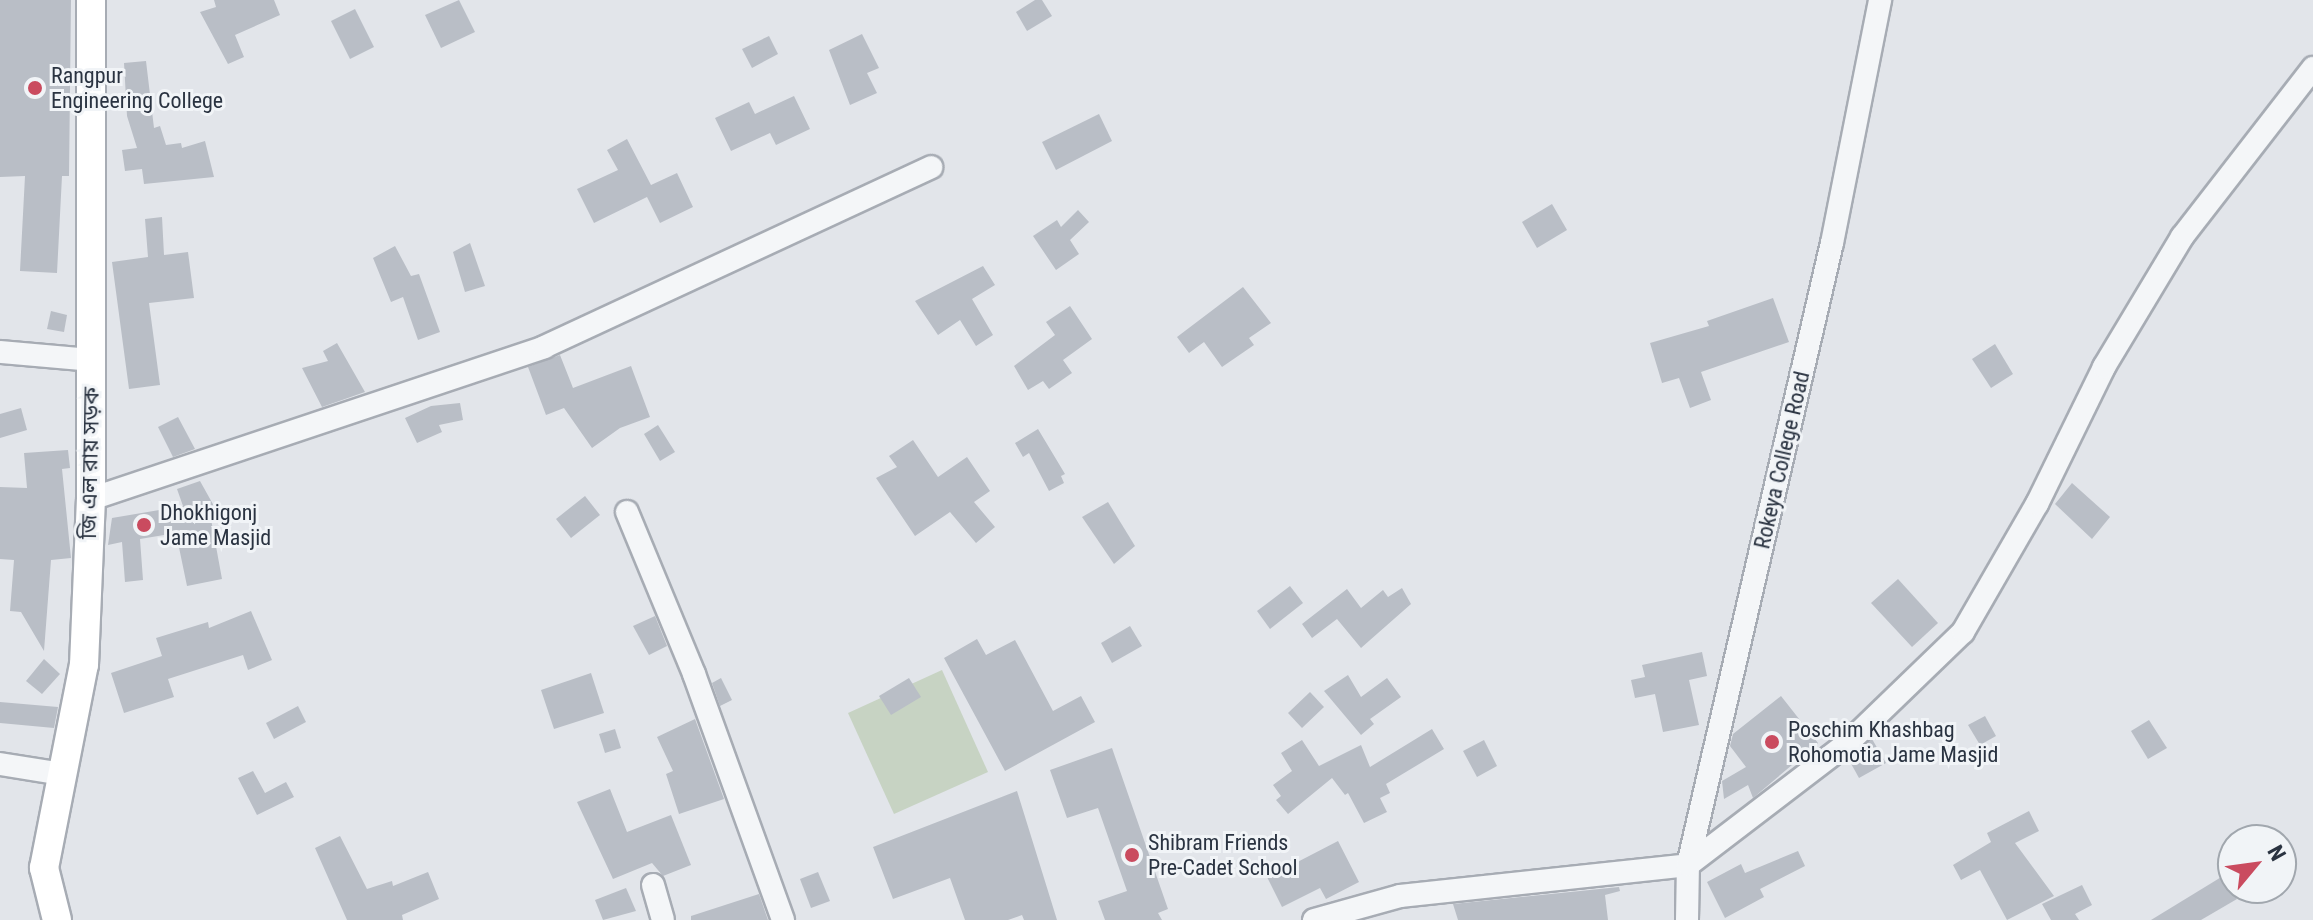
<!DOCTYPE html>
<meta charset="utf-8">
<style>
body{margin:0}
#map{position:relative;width:2313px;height:920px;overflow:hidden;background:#e2e5ea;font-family:"Roboto Condensed","Noto Sans Bengali",sans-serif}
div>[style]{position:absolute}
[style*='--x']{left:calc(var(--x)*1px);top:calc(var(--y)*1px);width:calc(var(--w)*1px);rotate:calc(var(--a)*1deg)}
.green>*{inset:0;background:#c7d3c3}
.building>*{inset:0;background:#b9bec6}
.roads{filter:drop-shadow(2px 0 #a7acb4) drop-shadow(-2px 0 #a7acb4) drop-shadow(0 2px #a7acb4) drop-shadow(0 -2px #a7acb4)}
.minor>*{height:22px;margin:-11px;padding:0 11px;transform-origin:11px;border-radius:11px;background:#f4f6f8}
.major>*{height:28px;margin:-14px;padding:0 14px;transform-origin:14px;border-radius:14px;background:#fff}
.dots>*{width:22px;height:22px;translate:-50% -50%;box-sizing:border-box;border:4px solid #f1f4f7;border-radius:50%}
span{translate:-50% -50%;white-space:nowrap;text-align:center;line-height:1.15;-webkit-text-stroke:6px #f1f4f7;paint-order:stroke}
.poi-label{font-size:22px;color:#2a3341}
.left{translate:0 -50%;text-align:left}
.street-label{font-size:22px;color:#2a3341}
.north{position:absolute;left:2217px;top:824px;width:80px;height:80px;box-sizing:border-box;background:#f1f4f7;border:2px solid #a1a7ae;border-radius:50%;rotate:61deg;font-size:22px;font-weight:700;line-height:32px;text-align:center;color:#2a3341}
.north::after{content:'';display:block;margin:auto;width:28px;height:36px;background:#ca4b5f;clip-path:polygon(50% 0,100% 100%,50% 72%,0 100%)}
</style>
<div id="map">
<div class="green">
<i style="clip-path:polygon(942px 670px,988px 772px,894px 814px,848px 713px)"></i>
</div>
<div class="building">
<i style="clip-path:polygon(0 0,71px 0,69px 176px,62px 176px,57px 273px,20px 271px,25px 176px,0 177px)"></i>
<i style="clip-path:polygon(214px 0,274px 0,280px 15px,235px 35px,244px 57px,228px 64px,200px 12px,216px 7px)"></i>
<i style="clip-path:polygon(459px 0,475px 32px,441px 48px,425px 15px)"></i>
<i style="clip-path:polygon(1035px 0,1042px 0,1052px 16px,1027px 31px,1016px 12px)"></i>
<i style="clip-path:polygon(355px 9px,374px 47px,350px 59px,331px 21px)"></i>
<i style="clip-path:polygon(862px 34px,879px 68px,867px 73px,877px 93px,850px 105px,829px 50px)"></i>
<i style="clip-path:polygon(769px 36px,778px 54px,752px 68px,742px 49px)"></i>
<i style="clip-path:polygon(146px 61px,154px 128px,160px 126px,166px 145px,181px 143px,182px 148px,205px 141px,214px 177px,144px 184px,142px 169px,125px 171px,122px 150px,137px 148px,127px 116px,124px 63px)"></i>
<i style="clip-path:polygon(794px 96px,810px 129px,776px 145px,770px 133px,731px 151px,715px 118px,749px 102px,755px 114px)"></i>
<i style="clip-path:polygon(1099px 114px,1112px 141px,1056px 170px,1042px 142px)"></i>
<i style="clip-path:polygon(627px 139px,651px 185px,677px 173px,693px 207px,660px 223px,647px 197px,594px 223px,577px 189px,618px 170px,607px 150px)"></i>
<i style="clip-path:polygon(1552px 204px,1567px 230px,1537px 248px,1522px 222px)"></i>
<i style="clip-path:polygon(1078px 210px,1089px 222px,1070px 240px,1079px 254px,1056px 270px,1033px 236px,1057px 220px,1061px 227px)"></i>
<i style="clip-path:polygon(162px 217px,164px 255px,188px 252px,194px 298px,149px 303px,160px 385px,129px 389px,112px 262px,148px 257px,145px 219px)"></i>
<i style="clip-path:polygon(470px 243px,485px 286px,465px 292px,453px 252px)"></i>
<i style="clip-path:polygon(395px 246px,411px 276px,419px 274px,440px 332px,418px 340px,403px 297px,391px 302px,373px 258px)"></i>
<i style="clip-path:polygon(983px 266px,995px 285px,972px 299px,993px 335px,976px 346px,960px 320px,938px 335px,915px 301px)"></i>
<i style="clip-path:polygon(1243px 287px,1271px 323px,1249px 338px,1254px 345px,1222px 367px,1204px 342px,1189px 353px,1177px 337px)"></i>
<i style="clip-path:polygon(1773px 298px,1789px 342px,1701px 372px,1711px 400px,1690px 408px,1679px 378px,1662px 383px,1650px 343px,1709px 326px,1707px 321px)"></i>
<i style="clip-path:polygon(1070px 306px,1092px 339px,1063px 360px,1072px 373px,1049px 389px,1043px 381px,1028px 390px,1014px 366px,1055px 335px,1046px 322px)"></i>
<i style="clip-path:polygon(51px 311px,67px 315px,64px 332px,47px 329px)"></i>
<i style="clip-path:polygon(337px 343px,365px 392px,322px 407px,302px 368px,328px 361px,323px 351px)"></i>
<i style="clip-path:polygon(1995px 344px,2013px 374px,1991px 388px,1972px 359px)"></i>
<i style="clip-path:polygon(560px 355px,573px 388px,631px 366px,650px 417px,620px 428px,592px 448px,564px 408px,546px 415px,528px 367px)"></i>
<i style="clip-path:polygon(460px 403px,463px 420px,439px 425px,442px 432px,417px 443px,405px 418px,431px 406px)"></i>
<i style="clip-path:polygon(21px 408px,27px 430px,0 438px,0 414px)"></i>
<i style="clip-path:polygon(178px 417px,195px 449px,173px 457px,158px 427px)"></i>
<i style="clip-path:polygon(658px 425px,675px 452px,660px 461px,644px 434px)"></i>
<i style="clip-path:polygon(1038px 429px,1065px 474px,1061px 476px,1064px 483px,1049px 491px,1029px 453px,1023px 457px,1015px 443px)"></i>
<i style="clip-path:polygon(913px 440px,938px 477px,967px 457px,990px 491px,974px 502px,995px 527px,976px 543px,950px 512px,915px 536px,876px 478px,897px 467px,889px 456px)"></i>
<i style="clip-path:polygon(68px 450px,70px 468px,62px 469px,71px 558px,51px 560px,44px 651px,21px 612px,10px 611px,14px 560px,0 559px,0 487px,27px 488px,24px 453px)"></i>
<i style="clip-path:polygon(200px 481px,219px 515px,211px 519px,222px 579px,187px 586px,176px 533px,140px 539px,143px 580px,125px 582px,122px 542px,108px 545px,112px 518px,183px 506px,177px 489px)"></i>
<i style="clip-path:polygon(2072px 483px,2110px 517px,2092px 539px,2055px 504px)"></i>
<i style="clip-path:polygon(585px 496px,600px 515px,571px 538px,556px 519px)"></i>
<i style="clip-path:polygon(1108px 502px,1135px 546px,1114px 564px,1082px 517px)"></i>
<i style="clip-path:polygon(1898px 579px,1938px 623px,1912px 647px,1871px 603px)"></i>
<i style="clip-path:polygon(1290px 586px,1303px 603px,1270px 629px,1257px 611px)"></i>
<i style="clip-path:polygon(1402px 588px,1411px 604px,1361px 648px,1337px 619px,1312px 638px,1302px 624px,1347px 589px,1361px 608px,1383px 590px,1388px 597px)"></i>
<i style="clip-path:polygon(251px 611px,272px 660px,248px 670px,243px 655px,168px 679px,174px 697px,124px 713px,111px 673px,162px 656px,156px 638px,208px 622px,209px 628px)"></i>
<i style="clip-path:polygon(655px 616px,667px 646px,649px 655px,633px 626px)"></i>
<i style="clip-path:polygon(1130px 626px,1142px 646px,1112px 663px,1101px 643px)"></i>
<i style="clip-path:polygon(977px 639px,986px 655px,1015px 640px,1053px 711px,1081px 696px,1095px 722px,1005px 771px,944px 658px)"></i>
<i style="clip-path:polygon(1702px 652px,1707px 676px,1689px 680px,1699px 725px,1663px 732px,1655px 694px,1635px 698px,1631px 680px,1645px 677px,1642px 665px)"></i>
<i style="clip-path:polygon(44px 659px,60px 674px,42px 694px,26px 681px)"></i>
<i style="clip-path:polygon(591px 673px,604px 713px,554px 729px,541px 690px)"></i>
<i style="clip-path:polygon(1348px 675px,1361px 697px,1387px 678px,1401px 697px,1370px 719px,1374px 724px,1361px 735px,1324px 691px)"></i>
<i style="clip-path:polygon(721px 678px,732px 700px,720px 706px,712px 683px)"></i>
<i style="clip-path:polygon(909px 678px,921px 697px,891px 715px,879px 696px)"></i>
<i style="clip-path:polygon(1310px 692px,1324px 707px,1302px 728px,1288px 713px)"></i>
<i style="clip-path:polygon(1781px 696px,1818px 743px,1753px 798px,1748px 785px,1724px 799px,1722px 781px,1746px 767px,1730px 746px,1733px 734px)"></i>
<i style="clip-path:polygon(0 702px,58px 707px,54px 728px,0 723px)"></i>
<i style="clip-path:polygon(298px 706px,306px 722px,274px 739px,266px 723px)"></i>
<i style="clip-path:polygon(1985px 716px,1996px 736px,1980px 745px,1968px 725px)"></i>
<i style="clip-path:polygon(695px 719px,724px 799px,679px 814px,666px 774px,673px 771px,657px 737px)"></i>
<i style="clip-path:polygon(2149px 720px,2167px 748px,2148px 759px,2131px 731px)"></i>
<i style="clip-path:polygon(615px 729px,621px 748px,605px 753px,599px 734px)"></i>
<i style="clip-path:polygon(1432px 729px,1444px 749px,1386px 784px,1390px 793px,1380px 798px,1387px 812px,1364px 823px,1348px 793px,1345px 795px,1332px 778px,1288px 814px,1276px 800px,1281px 796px,1273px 785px,1292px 771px,1281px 753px,1302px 740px,1319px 766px,1361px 745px,1370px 767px)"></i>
<i style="clip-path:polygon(1872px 739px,1886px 763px,1859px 778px,1849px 760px)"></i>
<i style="clip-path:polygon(1484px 740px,1497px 766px,1477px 777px,1463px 751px)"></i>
<i style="clip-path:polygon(1112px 748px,1168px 909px,1158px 913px,1162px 920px,1105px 920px,1098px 901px,1127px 891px,1098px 808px,1067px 818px,1050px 770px)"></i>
<i style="clip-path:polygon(253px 771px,265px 793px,286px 782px,294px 797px,257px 815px,238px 778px)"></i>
<i style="clip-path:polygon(610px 789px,627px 832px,671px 815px,691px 865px,663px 876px,652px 863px,613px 879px,577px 802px)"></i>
<i style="clip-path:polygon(1017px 791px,1057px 920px,1024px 920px,1022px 915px,1008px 920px,965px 920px,950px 878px,893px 899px,873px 847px)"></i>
<i style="clip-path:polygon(2029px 811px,2039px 831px,2015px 843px,2054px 896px,2007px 920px,1980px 870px,1961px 880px,1953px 865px,1991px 842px,1987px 833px)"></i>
<i style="clip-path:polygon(340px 836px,367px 889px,392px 881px,393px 886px,428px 872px,439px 899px,402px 915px,403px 920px,347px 920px,315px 848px)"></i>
<i style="clip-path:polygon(1338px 841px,1359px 882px,1326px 899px,1320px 888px,1282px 907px,1262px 867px,1277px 860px,1282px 870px)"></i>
<i style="clip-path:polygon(1798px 851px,1805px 866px,1760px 889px,1764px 897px,1725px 918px,1707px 882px,1741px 864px,1745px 873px)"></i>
<i style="clip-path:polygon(818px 872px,830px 901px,811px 908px,800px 879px)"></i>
<i style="clip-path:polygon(2223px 876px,2237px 899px,2201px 920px,2151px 920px)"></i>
<i style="clip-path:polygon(2082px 885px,2092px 905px,2075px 914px,2079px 920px,2051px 920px,2042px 904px)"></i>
<i style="clip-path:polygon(1619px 887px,1620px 891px,1605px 895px,1608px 920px,1458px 920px,1453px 904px)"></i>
<i style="clip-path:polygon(626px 888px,636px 911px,603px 920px,595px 900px)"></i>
<i style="clip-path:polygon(759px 894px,768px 920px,691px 920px,691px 916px)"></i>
</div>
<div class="roads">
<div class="minor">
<i style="--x:0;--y:352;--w:91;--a:5"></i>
<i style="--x:91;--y:499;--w:478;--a:-18.5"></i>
<i style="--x:544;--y:347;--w:427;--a:-24.9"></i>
<i style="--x:627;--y:512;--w:175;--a:67.5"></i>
<i style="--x:694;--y:674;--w:262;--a:70.1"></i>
<i style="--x:0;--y:764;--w:64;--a:9"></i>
<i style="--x:653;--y:885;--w:36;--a:74"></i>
<i style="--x:1314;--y:920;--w:89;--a:-15.6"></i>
<i style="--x:1400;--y:896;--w:290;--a:-6.1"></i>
<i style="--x:1688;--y:865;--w:203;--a:-37.4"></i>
<i style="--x:1849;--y:742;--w:158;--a:-44"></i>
<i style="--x:1963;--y:632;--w:148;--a:-60"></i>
<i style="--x:2037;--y:504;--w:153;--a:-63.9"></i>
<i style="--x:2104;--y:367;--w:152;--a:-59"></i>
<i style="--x:2182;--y:237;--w:214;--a:-52.2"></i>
<i style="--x:1687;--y:920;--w:55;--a:-89"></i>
<i style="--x:1688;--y:865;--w:638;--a:-76.97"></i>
<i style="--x:1832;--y:243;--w:248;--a:-78.8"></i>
</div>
<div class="major">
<i style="--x:57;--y:920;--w:54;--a:-104"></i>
<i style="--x:44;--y:868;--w:207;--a:-78.9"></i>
<i style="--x:84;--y:665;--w:166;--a:-87.6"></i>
<i style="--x:91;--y:499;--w:499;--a:-90"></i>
</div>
</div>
<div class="dots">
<i style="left:35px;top:88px;background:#ca4b5f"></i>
<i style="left:144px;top:525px;background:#ca4b5f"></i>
<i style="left:1772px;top:742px;background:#ca4b5f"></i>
<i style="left:1132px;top:855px;background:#ca4b5f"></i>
</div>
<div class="poi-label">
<span class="left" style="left:51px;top:88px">Rangpur<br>Engineering College</span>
<span class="left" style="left:160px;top:525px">Dhokhigonj<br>Jame Masjid</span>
<span class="left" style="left:1788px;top:742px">Poschim Khashbag<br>Rohomotia Jame Masjid</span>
<span class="left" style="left:1148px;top:855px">Shibram Friends<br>Pre-Cadet School</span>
</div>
<div class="street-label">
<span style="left:1782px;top:460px;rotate:-77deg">Rokeya College Road</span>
<span style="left:90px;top:463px;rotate:-89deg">জি এল রায় সড়ক</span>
</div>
<div class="north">N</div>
</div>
